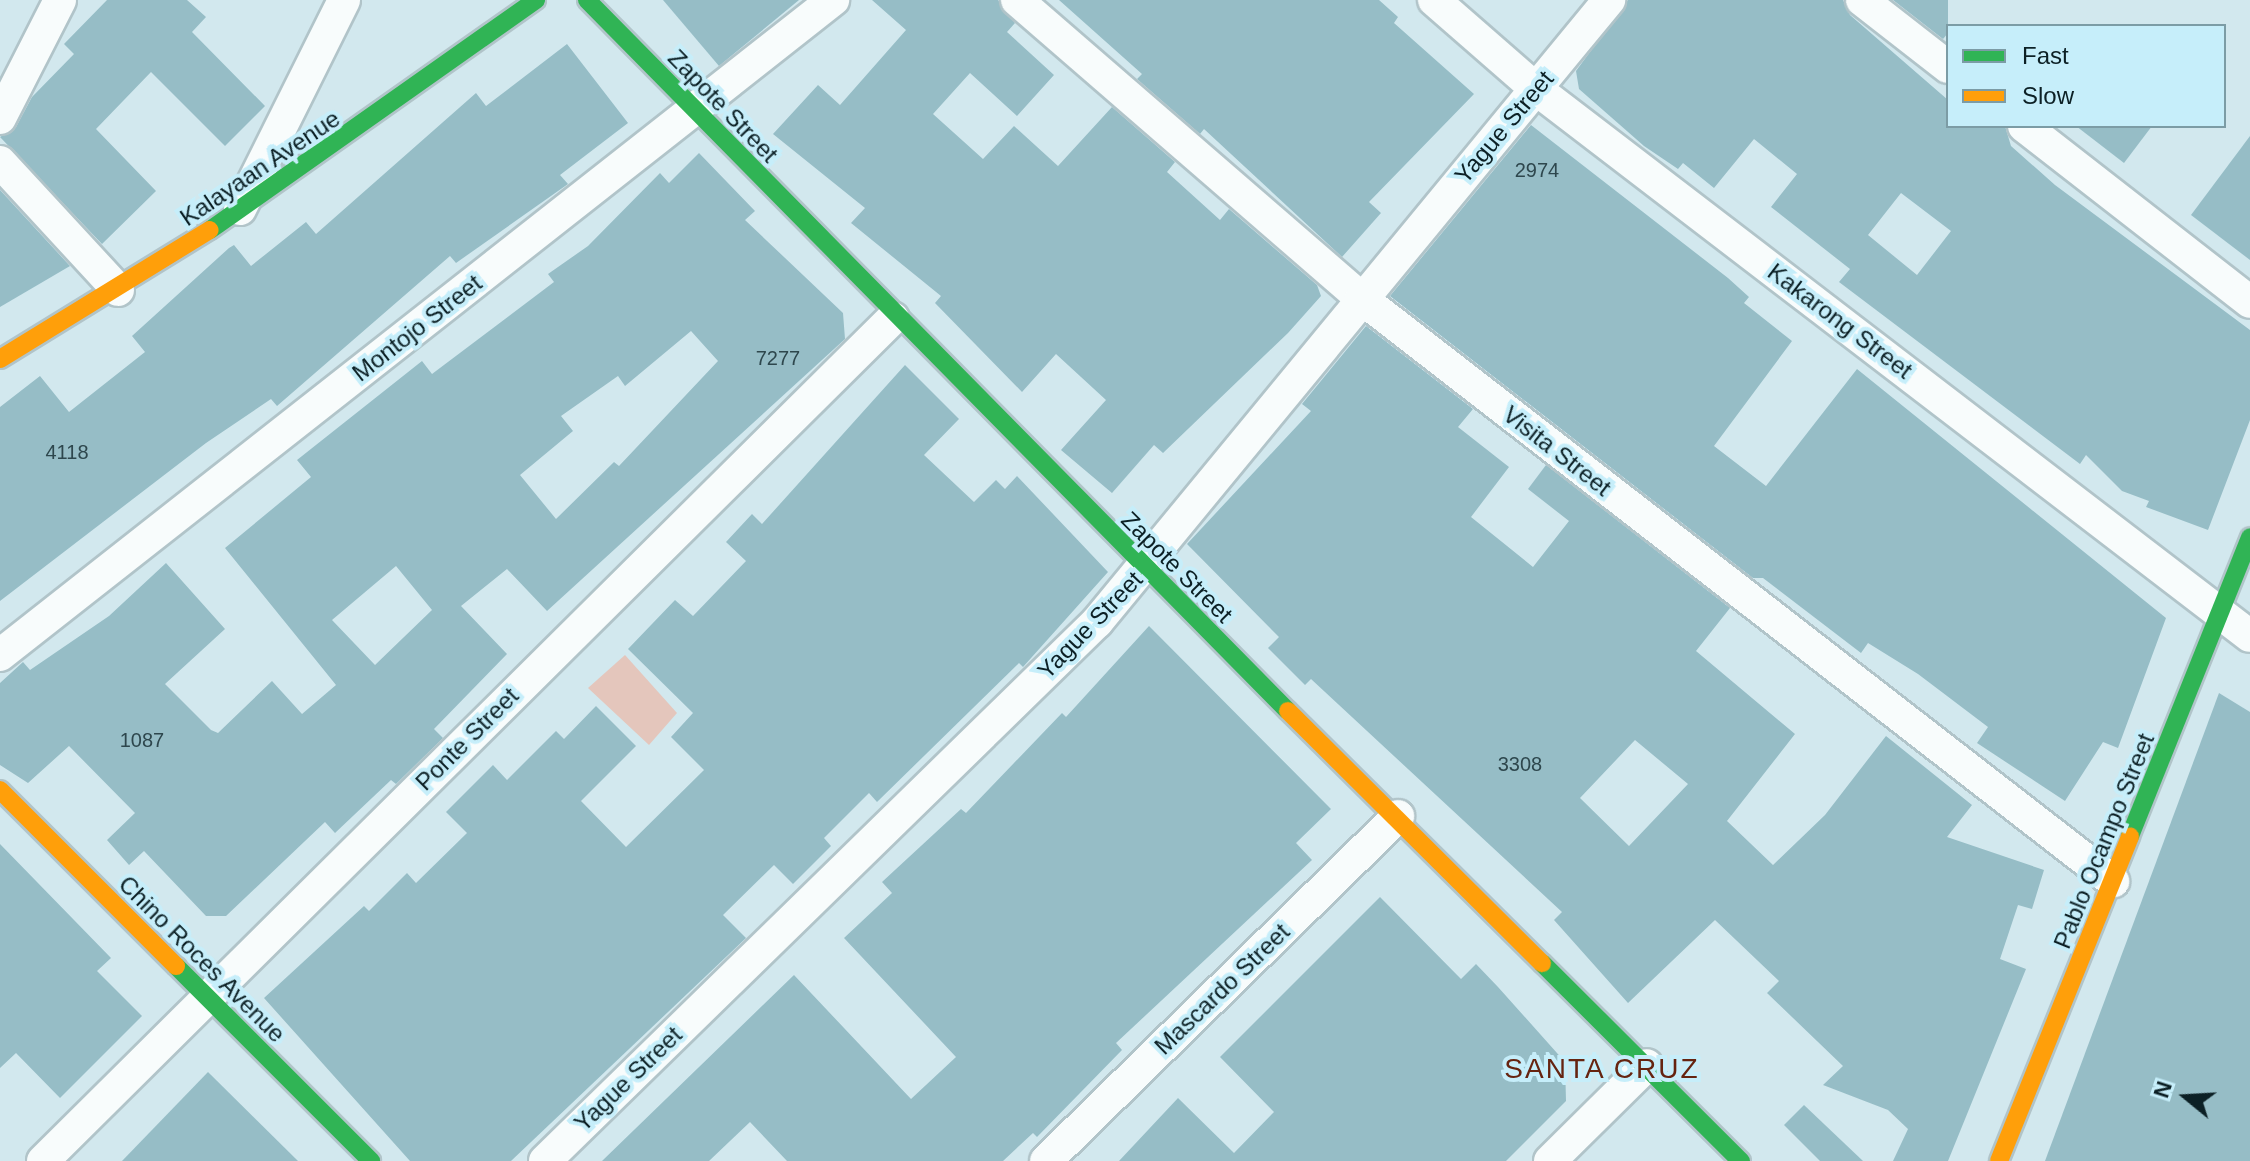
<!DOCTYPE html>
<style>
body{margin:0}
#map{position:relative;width:2250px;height:1161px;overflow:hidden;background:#d2e8ee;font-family:Helvetica,sans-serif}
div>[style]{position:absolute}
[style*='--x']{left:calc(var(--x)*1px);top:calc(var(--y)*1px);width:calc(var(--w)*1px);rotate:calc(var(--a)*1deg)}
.green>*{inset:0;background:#e4c6bc}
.building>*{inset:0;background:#96bdc6}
.roads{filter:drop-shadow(2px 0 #b1c4c9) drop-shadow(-2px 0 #b1c4c9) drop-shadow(0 2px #b1c4c9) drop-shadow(0 -2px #b1c4c9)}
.street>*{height:32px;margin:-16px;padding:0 16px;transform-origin:16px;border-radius:16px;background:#f8fcfc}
.fast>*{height:18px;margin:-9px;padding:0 9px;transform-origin:9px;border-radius:9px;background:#30b455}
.slow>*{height:18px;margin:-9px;padding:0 9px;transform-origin:9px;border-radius:9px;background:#ff9f0a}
span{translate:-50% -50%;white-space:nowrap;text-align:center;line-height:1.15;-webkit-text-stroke:8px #c6eefa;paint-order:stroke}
.number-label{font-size:20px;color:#2e474d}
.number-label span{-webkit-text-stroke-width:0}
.street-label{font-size:24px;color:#0c2025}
.quarter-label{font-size:28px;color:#662410;letter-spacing:2px}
.legend{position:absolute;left:1946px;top:24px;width:280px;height:104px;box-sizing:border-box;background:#c6eefa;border:2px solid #7c9ca5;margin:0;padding:10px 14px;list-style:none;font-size:24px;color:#0c2025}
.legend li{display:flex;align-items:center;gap:16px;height:40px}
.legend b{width:40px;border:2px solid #7c9ca5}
.north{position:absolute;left:2146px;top:1057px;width:80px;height:80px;-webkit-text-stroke:6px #c6eefa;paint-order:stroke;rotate:288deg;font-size:22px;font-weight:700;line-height:32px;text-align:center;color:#0c2025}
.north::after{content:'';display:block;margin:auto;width:28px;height:36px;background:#0c2025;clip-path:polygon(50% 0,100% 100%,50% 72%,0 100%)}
</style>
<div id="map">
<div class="green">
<i style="clip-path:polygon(625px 655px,677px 713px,649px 745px,588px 688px)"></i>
</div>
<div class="building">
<i style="clip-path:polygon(107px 0,187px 0,206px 17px,192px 32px,265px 106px,225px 146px,151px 72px,96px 129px,156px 191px,102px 244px,0 137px,16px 127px,32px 97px,74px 54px,64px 44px)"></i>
<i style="clip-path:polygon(663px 0,799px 0,719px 66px)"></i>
<i style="clip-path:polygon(872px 0,998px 0,1015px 23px,1007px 32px,1054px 75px,1017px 116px,970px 73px,933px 114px,983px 159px,1014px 126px,1058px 166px,1112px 107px,1175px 162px,1167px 172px,1220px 220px,1229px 209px,1317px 285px,1321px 296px,1288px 333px,1163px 453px,1154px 445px,1112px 493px,1061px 450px,1106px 400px,1056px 354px,1022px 392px,935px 303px,941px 296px,851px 223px,865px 208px,773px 134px,818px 85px,840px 105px,906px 30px)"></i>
<i style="clip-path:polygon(1059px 0,1379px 0,1398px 17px,1394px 23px,1474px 94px,1369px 202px,1381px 213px,1342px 257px,1204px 129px,1200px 134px,1137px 79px,1142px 74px)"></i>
<i style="clip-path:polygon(evenodd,1628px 0,1843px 0,1850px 15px,1948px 100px,1948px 126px,2005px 126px,2011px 146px,2055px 185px,2250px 330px,2250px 420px,2208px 530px,2146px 507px,2149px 501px,2122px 491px,2086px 455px,2080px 464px,1839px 282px,1850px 269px,1771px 207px,1797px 174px,1754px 139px,1714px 188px,1683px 163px,1678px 169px,1644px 146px,1579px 89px,1576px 71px,1628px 0,1901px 193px,1951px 231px,1917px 275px,1868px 235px,1901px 193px)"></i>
<i style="clip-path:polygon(1893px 0,1948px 0,1948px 33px,1943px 39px)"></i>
<i style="clip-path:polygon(567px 44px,628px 123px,560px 175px,568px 184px,456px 263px,450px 256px,277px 406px,271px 399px,206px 443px,0 601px,0 407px,40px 376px,69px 412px,145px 352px,132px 336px,229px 248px,234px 245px,251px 266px,306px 222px,316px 234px,476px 93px,486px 106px)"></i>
<i style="clip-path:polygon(1531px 125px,1728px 278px,1749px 297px,1744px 303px,1792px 341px,1714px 446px,1766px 486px,1857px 369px,2166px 618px,2118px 748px,2103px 742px,2065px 801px,1977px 743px,1988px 727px,1918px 674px,1868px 643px,1861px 653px,1763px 578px,1753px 578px,1390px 296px)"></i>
<i style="clip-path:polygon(2076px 126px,2152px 126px,2124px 163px)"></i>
<i style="clip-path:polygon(2250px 136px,2250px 260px,2191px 215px)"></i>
<i style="clip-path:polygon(evenodd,699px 153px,755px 211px,745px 220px,843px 313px,845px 339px,547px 611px,507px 569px,461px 606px,507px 654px,434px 729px,443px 738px,396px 784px,391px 780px,335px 833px,325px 822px,226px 916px,206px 916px,144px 851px,129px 865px,107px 840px,135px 813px,69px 746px,28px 783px,0 765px,0 683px,23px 662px,30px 670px,109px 616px,166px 563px,225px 629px,165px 684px,211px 730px,218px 733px,272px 681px,302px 714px,336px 685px,225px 548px,311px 477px,297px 460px,422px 361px,432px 374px,554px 282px,548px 274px,588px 246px,660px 173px,669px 183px,699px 153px,691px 331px,718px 361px,619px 466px,614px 462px,556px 519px,520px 475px,573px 431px,561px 416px,618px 376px,625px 386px,691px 331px,699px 153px,396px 566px,432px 610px,375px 665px,332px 620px,396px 566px)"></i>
<i style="clip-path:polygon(0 190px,70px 266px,0 307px)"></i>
<i style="clip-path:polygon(evenodd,1366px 326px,1473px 409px,1458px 427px,1509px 467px,1471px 517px,1533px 567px,1569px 521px,1528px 489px,1546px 465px,1730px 608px,1696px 651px,1795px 734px,1727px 821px,1773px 865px,1825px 815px,1886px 736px,1972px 805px,1947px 837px,2044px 870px,2032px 909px,2018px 905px,2000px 959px,2026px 969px,1948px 1161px,1893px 1161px,1908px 1129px,1888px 1110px,1823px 1085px,1843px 1066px,1767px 993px,1779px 981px,1715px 920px,1628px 1003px,1554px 920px,1562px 912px,1311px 679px,1305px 685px,1268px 648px,1279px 637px,1187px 544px,1311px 411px,1302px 404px,1366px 326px,1635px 740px,1688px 784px,1629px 846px,1580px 798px,1635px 740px)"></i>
<i style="clip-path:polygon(905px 365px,959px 419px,924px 455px,974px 502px,996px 480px,1005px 489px,1017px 476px,1108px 572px,1023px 667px,1019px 663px,877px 802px,869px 793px,824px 838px,831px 846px,793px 884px,774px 865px,723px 915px,746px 938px,511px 1161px,410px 1161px,264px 998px,364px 906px,369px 911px,407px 873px,416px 883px,467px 833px,446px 812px,493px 765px,507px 780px,556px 731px,564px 739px,596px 706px,636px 746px,581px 801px,626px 847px,704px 770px,671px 737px,693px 713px,628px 649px,675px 600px,693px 616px,746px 561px,726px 542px,752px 514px,762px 524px)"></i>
<i style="clip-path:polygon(1149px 626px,1331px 809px,1296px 843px,1312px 860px,1116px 1043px,1122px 1050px,1037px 1137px,1033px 1133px,1003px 1161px,787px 1161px,750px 1122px,709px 1161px,602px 1161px,794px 975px,911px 1099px,956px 1057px,844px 938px,892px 893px,882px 882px,961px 809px,966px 813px,1062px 713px,1066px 717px)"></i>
<i style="clip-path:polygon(2219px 693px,2250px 712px,2250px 1161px,2045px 1161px)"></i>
<i style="clip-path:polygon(0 844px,111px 958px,97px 971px,142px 1016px,60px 1098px,16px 1053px,0 1068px)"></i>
<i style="clip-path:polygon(1380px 897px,1461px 979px,1476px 964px,1498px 987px,1565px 1062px,1566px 1101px,1506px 1161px,1119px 1161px,1178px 1098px,1234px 1153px,1274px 1112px,1220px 1057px)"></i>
<i style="clip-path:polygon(208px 1072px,298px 1161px,122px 1161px)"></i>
<i style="clip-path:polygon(1804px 1105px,1863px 1161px,1820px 1161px,1784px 1125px)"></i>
</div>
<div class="roads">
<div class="street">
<i style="--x:1017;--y:0;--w:455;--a:40.9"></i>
<i style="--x:1361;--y:298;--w:952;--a:37.79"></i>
<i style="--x:1434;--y:0;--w:135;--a:41.1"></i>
<i style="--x:1536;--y:89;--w:899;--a:37.46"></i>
<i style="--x:1862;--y:0;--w:109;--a:37.9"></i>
<i style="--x:0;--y:118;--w:132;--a:-63"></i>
<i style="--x:2024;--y:126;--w:286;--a:37.9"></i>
<i style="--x:0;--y:162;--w:174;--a:47.3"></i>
<i style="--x:240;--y:209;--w:233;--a:-63.5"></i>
<i style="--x:0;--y:655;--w:1060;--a:-38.18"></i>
<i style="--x:43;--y:1161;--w:1197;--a:-44.76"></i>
<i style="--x:545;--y:1161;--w:772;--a:-44.32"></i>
<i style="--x:1097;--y:622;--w:806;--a:-50.54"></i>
<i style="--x:1046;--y:1161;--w:493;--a:-44.4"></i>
<i style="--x:1550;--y:1161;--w:136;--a:-44.7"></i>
</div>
<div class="fast">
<i style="--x:587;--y:0;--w:998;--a:45.41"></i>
<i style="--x:210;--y:230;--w:399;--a:-35.2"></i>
<i style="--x:2130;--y:836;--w:322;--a:-68.1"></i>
<i style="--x:1542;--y:963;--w:281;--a:44.9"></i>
<i style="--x:176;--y:966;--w:276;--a:45"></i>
</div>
<div class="slow">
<i style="--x:0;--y:359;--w:246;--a:-31.6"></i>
<i style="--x:1288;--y:711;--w:358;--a:44.8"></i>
<i style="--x:0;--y:790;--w:249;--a:45"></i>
<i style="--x:1999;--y:1161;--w:350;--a:-68"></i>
</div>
</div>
<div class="number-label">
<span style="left:1537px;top:170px">2974</span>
<span style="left:778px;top:358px">7277</span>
<span style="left:67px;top:452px">4118</span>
<span style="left:142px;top:740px">1087</span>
<span style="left:1520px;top:764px">3308</span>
</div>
<div class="street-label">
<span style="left:723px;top:106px;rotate:46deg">Zapote Street</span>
<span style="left:1504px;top:127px;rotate:-50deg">Yague Street</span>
<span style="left:260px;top:168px;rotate:-34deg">Kalayaan Avenue</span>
<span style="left:1840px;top:321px;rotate:37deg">Kakarong Street</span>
<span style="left:417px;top:328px;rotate:-38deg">Montojo Street</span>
<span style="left:1557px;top:451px;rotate:38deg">Visita Street</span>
<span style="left:1177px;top:567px;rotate:45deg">Zapote Street</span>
<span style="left:1090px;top:625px;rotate:-46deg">Yague Street</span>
<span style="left:467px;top:739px;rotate:-45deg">Ponte Street</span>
<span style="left:2104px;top:841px;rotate:-68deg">Pablo Ocampo Street</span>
<span style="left:202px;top:959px;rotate:45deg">Chino Roces Avenue</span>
<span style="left:1222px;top:989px;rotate:-44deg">Mascardo Street</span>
<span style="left:628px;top:1079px;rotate:-44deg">Yague Street</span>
</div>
<div class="quarter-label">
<span style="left:1602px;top:1069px">SANTA CRUZ</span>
</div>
<ul class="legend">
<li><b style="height:10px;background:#30b455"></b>Fast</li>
<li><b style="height:10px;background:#ff9f0a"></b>Slow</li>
</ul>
<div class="north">N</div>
</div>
